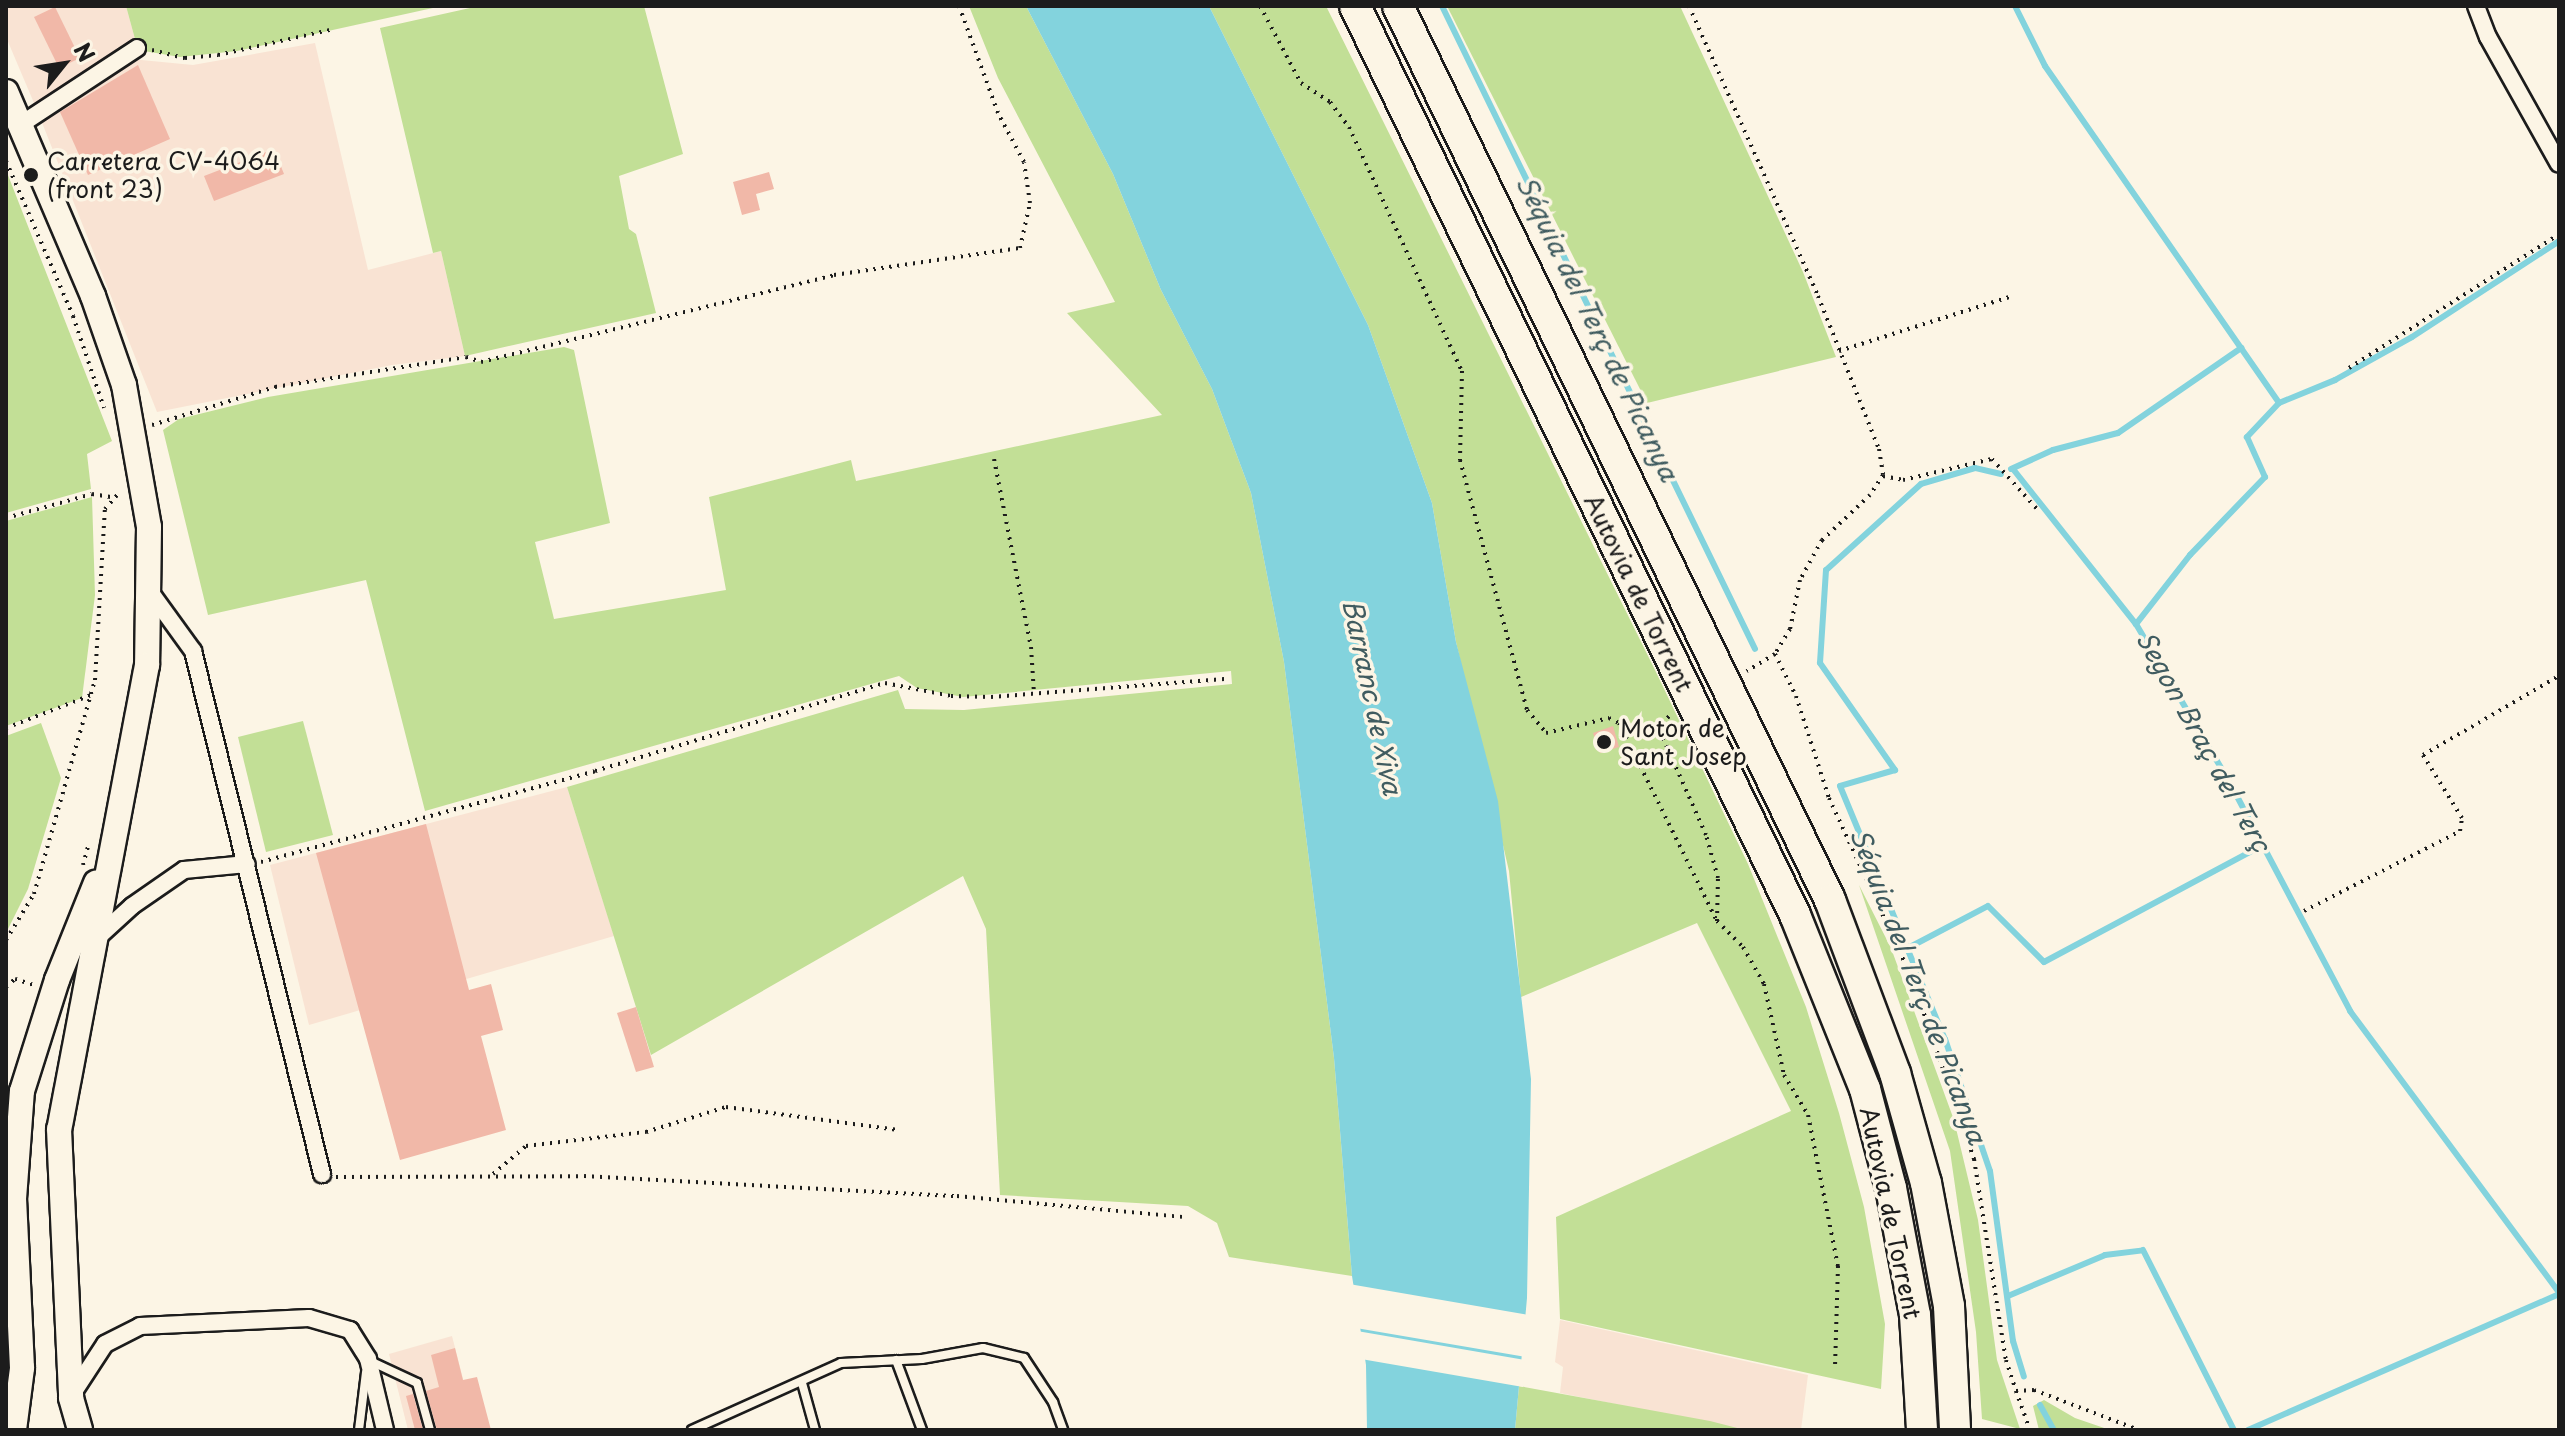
<!DOCTYPE html>
<meta charset="utf-8">
<style>
body{margin:0}
#map{position:relative;width:2565px;height:1436px;overflow:hidden;background:#fcf5e5;font-family:"Playpen Sans",sans-serif}
div>[style]{position:absolute}
[style*='--x']{left:calc(var(--x)*1px);top:calc(var(--y)*1px);width:calc(var(--w)*1px);rotate:calc(var(--a)*1deg)}
.built>*{inset:0;background:#f9e3d3}
.green>*{inset:0;background:#c2df96}
.water>*{inset:0;background:#83d3dd}
.pier>*{inset:0;background:#fcf5e5}
.stream>*{height:6px;margin:-3px;padding:0 3px;transform-origin:3px;border-radius:3px;background:#83d3dd}
.building>*{inset:0;background:#f1b8a8}
.path>*{height:4px;margin-top:-2px;transform-origin:0;background:repeating-linear-gradient(90deg,#1c1c1c 0 2px,transparent 0 8px)}
.roads{filter:drop-shadow(2px 0 #1c1c1c) drop-shadow(-2px 0 #1c1c1c) drop-shadow(0 2px #1c1c1c) drop-shadow(0 -2px #1c1c1c)}
.lane>*{height:8px;margin:-4px;padding:0 4px;transform-origin:4px;border-radius:4px;background:#fcf5e5}
.street>*{height:16px;margin:-8px;padding:0 8px;transform-origin:8px;border-radius:8px;background:#fcf5e5}
.secondary>*{height:24px;margin:-12px;padding:0 12px;transform-origin:12px;border-radius:12px;background:#fcf5e5}
.highway>*{height:30px;margin:-15px;padding:0 15px;transform-origin:15px;border-radius:15px;background:#fcf5e5}
.dots>*{width:22px;height:22px;translate:-50% -50%;box-sizing:border-box;border:4px solid #fcf5e5;border-radius:50%}
span{translate:-50% -50%;white-space:nowrap;text-align:center;line-height:1.15;-webkit-text-stroke:7px #fcf5e5;paint-order:stroke}
.poi-label{font-size:24px;color:#1c1c1c}
.left{translate:0 -50%;text-align:left}
.street-label{font-size:24px;color:#1c1c1c}
.water-label{font-size:26px;color:#405c60;font-style:italic}
.frame{position:absolute;inset:0;border:8px solid #1c1c1c;pointer-events:none}
.north{position:absolute;left:24px;top:24px;width:80px;height:80px;-webkit-text-stroke:6px #fcf5e5;paint-order:stroke;rotate:60deg;font-size:22px;font-weight:700;line-height:32px;text-align:center;color:#1c1c1c}
.north::after{content:'';display:block;margin:auto;width:28px;height:36px;background:#1c1c1c;clip-path:polygon(50% 0,100% 100%,50% 72%,0 100%)}
</style>
<div id="map">
<div class="built">
<i style="clip-path:polygon(6px 6px,126px 6px,138px 50px,34px 103px,6px 37px)"></i>
<i style="clip-path:polygon(315px 43px,368px 270px,441px 251px,465px 356px,392px 365px,157px 412px,37px 110px,131px 59px,193px 65px)"></i>
<i style="clip-path:polygon(567px 787px,614px 936px,309px 1025px,270px 865px)"></i>
<i style="clip-path:polygon(1560px 1320px,1808px 1375px,1801px 1430px,1745px 1430px,1560px 1393px,1563px 1367px,1555px 1362px)"></i>
<i style="clip-path:polygon(452px 1336px,476px 1430px,408px 1430px,389px 1354px)"></i>
</div>
<div class="green">
<i style="clip-path:polygon(126px 6px,442px 6px,237px 51px,180px 57px,138px 50px)"></i>
<i style="clip-path:polygon(479px 6px,644px 6px,683px 154px,619px 176px,629px 229px,636px 234px,656px 313px,465px 356px,441px 251px,433px 253px,380px 28px)"></i>
<i style="clip-path:polygon(969px 6px,1026px 6px,1113px 174px,1161px 290px,1212px 389px,1251px 493px,1284px 662px,1334px 1058px,1352px 1276px,1229px 1257px,1217px 1223px,1188px 1206px,1000px 1195px,986px 929px,963px 876px,651px 1055px,567px 787px,898px 690px,905px 709px,964px 710px,1232px 684px,1231px 671px,963px 697px,917px 688px,899px 676px,425px 811px,366px 580px,208px 615px,163px 430px,179px 419px,268px 397px,564px 347px,574px 350px,610px 523px,535px 542px,554px 619px,726px 590px,709px 497px,851px 460px,856px 481px,1162px 415px,1067px 313px,1115px 302px,998px 78px)"></i>
<i style="clip-path:polygon(1209px 6px,1326px 6px,1655px 670px,1748px 864px,1806px 1007px,1839px 1113px,1864px 1207px,1885px 1324px,1881px 1389px,1560px 1319px,1556px 1217px,1791px 1111px,1697px 923px,1521px 997px,1509px 871px,1456px 642px,1432px 503px,1368px 325px)"></i>
<i style="clip-path:polygon(1447px 6px,1680px 6px,1803px 272px,1836px 357px,1647px 403px)"></i>
<i style="clip-path:polygon(6px 170px,112px 441px,87px 454px,91px 489px,6px 513px)"></i>
<i style="clip-path:polygon(92px 497px,95px 595px,82px 698px,6px 726px,6px 521px)"></i>
<i style="clip-path:polygon(303px 721px,333px 835px,266px 852px,238px 737px)"></i>
<i style="clip-path:polygon(41px 723px,61px 778px,28px 889px,6px 933px,6px 736px)"></i>
<i style="clip-path:polygon(1859px 885px,1891px 948px,1954px 1120px,1978px 1220px,1997px 1360px,2020px 1429px,1982px 1419px,1976px 1332px,1950px 1151px)"></i>
<i style="clip-path:polygon(1519px 1386px,1710px 1421px,1745px 1430px,1515px 1430px)"></i>
<i style="clip-path:polygon(2044px 1400px,2075px 1418px,2110px 1430px,2039px 1430px,2033px 1406px)"></i>
</div>
<div class="water">
<i style="clip-path:polygon(1026px 6px,1209px 6px,1368px 325px,1432px 503px,1456px 642px,1498px 801px,1531px 1079px,1527px 1298px,1515px 1430px,1367px 1430px,1366px 1365px,1352px 1276px,1334px 1058px,1284px 662px,1251px 493px,1212px 389px,1161px 290px,1113px 174px)"></i>
</div>
<div class="pier">
<i style="clip-path:polygon(1349px 1284px,1529px 1315px,1526px 1357px,1356px 1328px)"></i>
<i style="clip-path:polygon(1357px 1331px,1525px 1360px,1523px 1387px,1361px 1359px)"></i>
</div>
<div class="stream">
<i style="--x:1442;--y:6;--w:715;--a:64.04"></i>
<i style="--x:2015;--y:6;--w:67;--a:63.4"></i>
<i style="--x:2045;--y:66;--w:410;--a:55.2"></i>
<i style="--x:2279;--y:403;--w:47;--a:133.3"></i>
<i style="--x:2247;--y:437;--w:44;--a:65.8"></i>
<i style="--x:2265;--y:477;--w:108;--a:133.9"></i>
<i style="--x:2190;--y:555;--w:88;--a:128"></i>
<i style="--x:2136;--y:624;--w:185;--a:59.4"></i>
<i style="--x:2230;--y:783;--w:258;--a:62.2"></i>
<i style="--x:2350;--y:1011;--w:350;--a:53.4"></i>
<i style="--x:2279;--y:403;--w:61;--a:-22.3"></i>
<i style="--x:2335;--y:380;--w:88;--a:-29.2"></i>
<i style="--x:2412;--y:337;--w:176;--a:-33.1"></i>
<i style="--x:2011;--y:469;--w:46;--a:-24.3"></i>
<i style="--x:2053;--y:450;--w:67;--a:-14.7"></i>
<i style="--x:2118;--y:433;--w:150;--a:-34.6"></i>
<i style="--x:2013;--y:469;--w:198;--a:51.6"></i>
<i style="--x:2001;--y:474;--w:27;--a:-167"></i>
<i style="--x:1975;--y:468;--w:56;--a:163.5"></i>
<i style="--x:1921;--y:484;--w:128;--a:137.8"></i>
<i style="--x:1826;--y:570;--w:93;--a:93.7"></i>
<i style="--x:1820;--y:663;--w:131;--a:55"></i>
<i style="--x:1895;--y:770;--w:57;--a:163.8"></i>
<i style="--x:1840;--y:786;--w:274;--a:67.5"></i>
<i style="--x:1945;--y:1039;--w:139;--a:71.2"></i>
<i style="--x:1990;--y:1171;--w:172;--a:82.3"></i>
<i style="--x:2013;--y:1341;--w:37;--a:73"></i>
<i style="--x:1908;--y:948;--w:90;--a:-27.7"></i>
<i style="--x:1988;--y:906;--w:79;--a:45"></i>
<i style="--x:2044;--y:962;--w:248;--a:-28.1"></i>
<i style="--x:2008;--y:1296;--w:105;--a:-22.9"></i>
<i style="--x:2105;--y:1255;--w:38;--a:-7"></i>
<i style="--x:2143;--y:1250;--w:202;--a:63.2"></i>
<i style="--x:2040;--y:1405;--w:29;--a:61"></i>
<i style="--x:2248;--y:1430;--w:339;--a:-23.6"></i>
</div>
<div class="building">
<i style="clip-path:polygon(55px 7px,80px 58px,59px 68px,34px 17px)"></i>
<i style="clip-path:polygon(138px 65px,170px 139px,88px 175px,60px 112px)"></i>
<i style="clip-path:polygon(274px 149px,284px 174px,214px 201px,204px 176px)"></i>
<i style="clip-path:polygon(769px 172px,774px 189px,756px 194px,760px 210px,742px 215px,733px 182px)"></i>
<i style="clip-path:polygon(1613px 726px,1619px 747px,1600px 753px,1593px 733px)"></i>
<i style="clip-path:polygon(426px 824px,469px 990px,491px 984px,503px 1030px,481px 1036px,506px 1130px,400px 1160px,316px 853px)"></i>
<i style="clip-path:polygon(636px 1007px,654px 1067px,636px 1072px,617px 1013px)"></i>
<i style="clip-path:polygon(455px 1348px,463px 1380px,477px 1377px,491px 1430px,437px 1430px,426px 1391px,439px 1387px,431px 1355px)"></i>
<i style="clip-path:polygon(413px 1394px,423px 1430px,415px 1430px,406px 1396px)"></i>
</div>
<div class="path">
<i style="--x:1260;--y:6;--w:87;--a:62"></i>
<i style="--x:1301;--y:83;--w:35;--a:33"></i>
<i style="--x:1330;--y:102;--w:31;--a:53"></i>
<i style="--x:1349;--y:127;--w:269;--a:65.2"></i>
<i style="--x:1462;--y:371;--w:89;--a:91.3"></i>
<i style="--x:1460;--y:460;--w:259;--a:75"></i>
<i style="--x:1527;--y:710;--w:30;--a:50"></i>
<i style="--x:1546;--y:733;--w:65;--a:-13.4"></i>
<i style="--x:1609;--y:718;--w:11;--a:27"></i>
<i style="--x:1619;--y:723;--w:221;--a:63.7"></i>
<i style="--x:1717;--y:921;--w:43;--a:-88.7"></i>
<i style="--x:1718;--y:878;--w:45;--a:-105.6"></i>
<i style="--x:1706;--y:835;--w:106;--a:-113.9"></i>
<i style="--x:1663;--y:738;--w:14;--a:-94"></i>
<i style="--x:1662;--y:724;--w:13;--a:-48"></i>
<i style="--x:1689;--y:6;--w:317;--a:66"></i>
<i style="--x:1818;--y:296;--w:165;--a:68.3"></i>
<i style="--x:1879;--y:449;--w:26;--a:81"></i>
<i style="--x:1883;--y:475;--w:24;--a:123"></i>
<i style="--x:1870;--y:495;--w:66;--a:136.8"></i>
<i style="--x:1822;--y:540;--w:46;--a:118.8"></i>
<i style="--x:1800;--y:580;--w:50;--a:101.5"></i>
<i style="--x:1790;--y:629;--w:29;--a:121"></i>
<i style="--x:1775;--y:654;--w:33;--a:149"></i>
<i style="--x:152;--y:50;--w:34;--a:14"></i>
<i style="--x:185;--y:58;--w:33;--a:-5"></i>
<i style="--x:218;--y:55;--w:115;--a:-12.6"></i>
<i style="--x:6;--y:161;--w:169;--a:66.6"></i>
<i style="--x:73;--y:316;--w:97;--a:71.4"></i>
<i style="--x:1839;--y:351;--w:182;--a:-17.6"></i>
<i style="--x:2349;--y:368;--w:249;--a:-32.5"></i>
<i style="--x:152;--y:425;--w:129;--a:-17.2"></i>
<i style="--x:275;--y:387;--w:193;--a:-8.9"></i>
<i style="--x:466;--y:357;--w:16;--a:18"></i>
<i style="--x:481;--y:362;--w:364;--a:-13.8"></i>
<i style="--x:834;--y:275;--w:188;--a:-8.3"></i>
<i style="--x:1020;--y:248;--w:46;--a:-77.5"></i>
<i style="--x:1030;--y:203;--w:41;--a:-98.3"></i>
<i style="--x:1024;--y:162;--w:55;--a:-118"></i>
<i style="--x:998;--y:113;--w:114;--a:-110"></i>
<i style="--x:994;--y:459;--w:192;--a:78.9"></i>
<i style="--x:1031;--y:647;--w:46;--a:86.3"></i>
<i style="--x:1883;--y:476;--w:20;--a:11"></i>
<i style="--x:1903;--y:480;--w:91;--a:-13.3"></i>
<i style="--x:1992;--y:459;--w:69;--a:48"></i>
<i style="--x:6;--y:518;--w:89;--a:-15.6"></i>
<i style="--x:92;--y:494;--w:19;--a:9"></i>
<i style="--x:1775;--y:654;--w:47;--a:63.4"></i>
<i style="--x:1796;--y:696;--w:107;--a:72.1"></i>
<i style="--x:1829;--y:798;--w:196;--a:65.3"></i>
<i style="--x:1911;--y:976;--w:194;--a:71"></i>
<i style="--x:1974;--y:1159;--w:204;--a:81"></i>
<i style="--x:2006;--y:1360;--w:33;--a:72"></i>
<i style="--x:2016;--y:1391;--w:18;--a:-3"></i>
<i style="--x:2034;--y:1390;--w:112;--a:20.9"></i>
<i style="--x:6;--y:728;--w:91;--a:-21.2"></i>
<i style="--x:261;--y:862;--w:346;--a:-15.2"></i>
<i style="--x:595;--y:771;--w:303;--a:-16.9"></i>
<i style="--x:885;--y:683;--w:67;--a:11.1"></i>
<i style="--x:951;--y:696;--w:40;--a:1.4"></i>
<i style="--x:991;--y:697;--w:234;--a:-4.4"></i>
<i style="--x:83;--y:865;--w:20;--a:-75"></i>
<i style="--x:2304;--y:911;--w:175;--a:-27.1"></i>
<i style="--x:2460;--y:831;--w:13;--a:-81"></i>
<i style="--x:2462;--y:818;--w:74;--a:-121.8"></i>
<i style="--x:2423;--y:755;--w:157;--a:-30.2"></i>
<i style="--x:1717;--y:921;--w:37;--a:45"></i>
<i style="--x:1743;--y:947;--w:43;--a:60.4"></i>
<i style="--x:1764;--y:984;--w:93;--a:77.6"></i>
<i style="--x:1784;--y:1075;--w:47;--a:59"></i>
<i style="--x:1808;--y:1115;--w:154;--a:78.8"></i>
<i style="--x:1838;--y:1266;--w:103;--a:91.7"></i>
<i style="--x:6;--y:940;--w:54;--a:-58.7"></i>
<i style="--x:34;--y:894;--w:223;--a:-74.1"></i>
<i style="--x:95;--y:680;--w:171;--a:-86.7"></i>
<i style="--x:105;--y:509;--w:23;--a:-49"></i>
<i style="--x:6;--y:987;--w:12;--a:-42"></i>
<i style="--x:15;--y:979;--w:20;--a:18"></i>
<i style="--x:493;--y:1174;--w:43;--a:-40.3"></i>
<i style="--x:526;--y:1146;--w:121;--a:-6.7"></i>
<i style="--x:646;--y:1132;--w:84;--a:-17.4"></i>
<i style="--x:726;--y:1107;--w:174;--a:7.6"></i>
<i style="--x:336;--y:1177;--w:248;--a:-0.2"></i>
<i style="--x:584;--y:1176;--w:374;--a:3.1"></i>
<i style="--x:957;--y:1196;--w:226;--a:5.3"></i>
<i style="--x:2016;--y:1391;--w:41;--a:70.3"></i>
</div>
<div class="roads">
<div class="lane">
<i style="--x:368;--y:1360;--w:54;--a:25.1"></i>
<i style="--x:417;--y:1383;--w:49;--a:74.5"></i>
<i style="--x:896;--y:1360;--w:75;--a:69.6"></i>
<i style="--x:802;--y:1383;--w:49;--a:74.5"></i>
<i style="--x:359;--y:1430;--w:58;--a:-83.1"></i>
<i style="--x:692;--y:1430;--w:163;--a:-24.2"></i>
<i style="--x:841;--y:1363;--w:81;--a:-2.8"></i>
<i style="--x:922;--y:1359;--w:62;--a:-10.2"></i>
<i style="--x:983;--y:1348;--w:42;--a:13.7"></i>
<i style="--x:1024;--y:1358;--w:53;--a:56.6"></i>
<i style="--x:1053;--y:1402;--w:30;--a:70"></i>
</div>
<div class="street">
<i style="--x:2476;--y:6;--w:33;--a:69"></i>
<i style="--x:2488;--y:37;--w:145;--a:60.8"></i>
<i style="--x:20;--y:125;--w:140;--a:-33.3"></i>
<i style="--x:151;--y:593;--w:72;--a:54.1"></i>
<i style="--x:193;--y:651;--w:539;--a:76.14"></i>
<i style="--x:97;--y:938;--w:47;--a:-42.4"></i>
<i style="--x:132;--y:906;--w:63;--a:-34.7"></i>
<i style="--x:184;--y:870;--w:63;--a:-5.4"></i>
<i style="--x:71;--y:1396;--w:62;--a:-56.8"></i>
<i style="--x:105;--y:1344;--w:39;--a:-27"></i>
<i style="--x:140;--y:1326;--w:169;--a:-2.7"></i>
<i style="--x:309;--y:1318;--w:43;--a:16.3"></i>
<i style="--x:350;--y:1330;--w:34;--a:58"></i>
<i style="--x:368;--y:1359;--w:73;--a:76.5"></i>
</div>
<div class="secondary">
<i style="--x:6;--y:92;--w:222;--a:66.9"></i>
<i style="--x:93;--y:296;--w:94;--a:70.8"></i>
<i style="--x:124;--y:385;--w:144;--a:80"></i>
<i style="--x:149;--y:527;--w:138;--a:90.8"></i>
<i style="--x:147;--y:665;--w:472;--a:100.7"></i>
<i style="--x:59;--y:1129;--w:269;--a:87.4"></i>
<i style="--x:71;--y:1398;--w:33;--a:74"></i>
<i style="--x:14;--y:1430;--w:63;--a:-82.6"></i>
<i style="--x:22;--y:1368;--w:169;--a:-92.7"></i>
<i style="--x:14;--y:1199;--w:108;--a:-85.8"></i>
<i style="--x:22;--y:1091;--w:116;--a:-72.5"></i>
<i style="--x:57;--y:980;--w:105;--a:-68.1"></i>
</div>
<div class="highway">
<i style="--x:1355;--y:6;--w:1010;--a:64.17"></i>
<i style="--x:1795;--y:915;--w:188;--a:68.1"></i>
<i style="--x:1865;--y:1089;--w:102;--a:75.3"></i>
<i style="--x:1891;--y:1188;--w:129;--a:79.3"></i>
<i style="--x:1915;--y:1315;--w:115;--a:86.5"></i>
<i style="--x:1398;--y:6;--w:993;--a:64.21"></i>
<i style="--x:1830;--y:900;--w:185;--a:69.4"></i>
<i style="--x:1895;--y:1073;--w:114;--a:74.3"></i>
<i style="--x:1926;--y:1183;--w:125;--a:79.4"></i>
<i style="--x:1949;--y:1306;--w:124;--a:87.2"></i>
</div>
</div>
<div class="dots">
<i style="left:31px;top:175px;background:#1c1c1c"></i>
<i style="left:1604px;top:742px;background:#1c1c1c"></i>
</div>
<div class="poi-label">
<span class="left" style="left:47px;top:175px">Carretera CV-4064<br>(front 23)</span>
<span class="left" style="left:1620px;top:742px">Motor de<br>Sant Josep</span>
</div>
<div class="street-label">
<span style="left:1639px;top:593px;rotate:64deg">Autovia de Torrent</span>
<span style="left:1891px;top:1213px;rotate:78deg">Autovia de Torrent</span>
</div>
<div class="water-label">
<span style="left:1598px;top:328px;rotate:64deg">Séquia del Terç de Picanya</span>
<span style="left:1373px;top:697px;rotate:78deg">Barranc de Xiva</span>
<span style="left:2204px;top:741px;rotate:61deg">Segon Braç del Terç</span>
<span style="left:1919px;top:986px;rotate:69deg">Séquia del Terç de Picanya</span>
</div>
<div class="frame"></div>
<div class="north">N</div>
</div>
